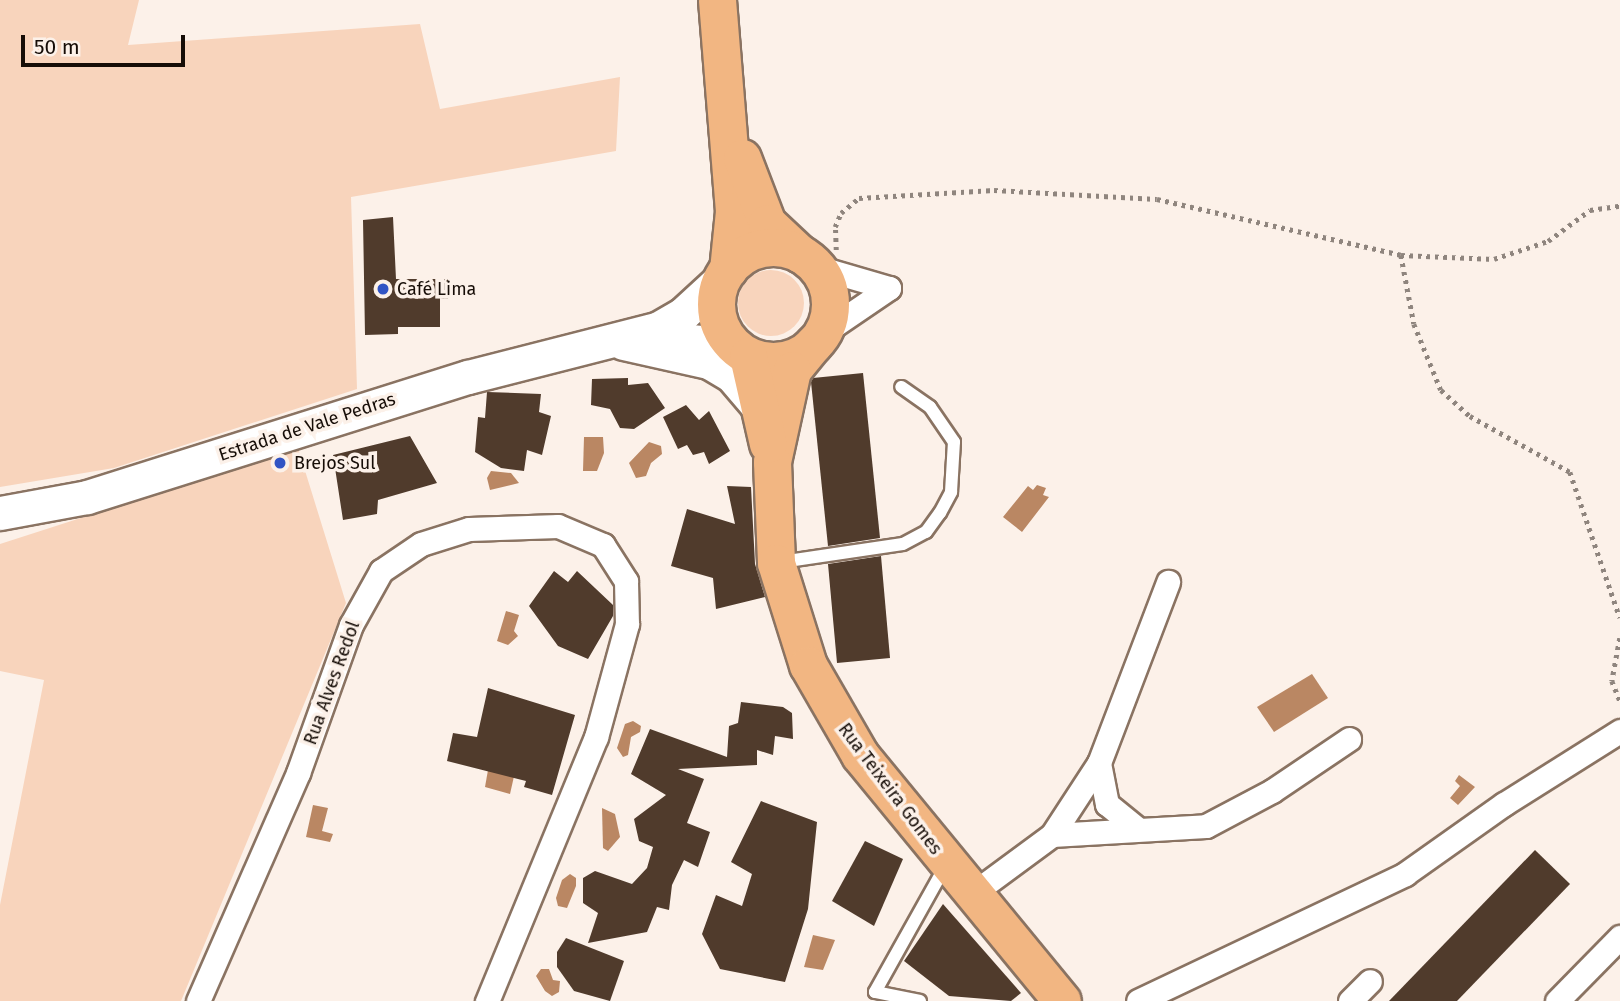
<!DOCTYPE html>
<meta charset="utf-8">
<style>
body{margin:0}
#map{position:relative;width:1620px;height:1001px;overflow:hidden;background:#fcf1e9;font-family:"Fira Sans",sans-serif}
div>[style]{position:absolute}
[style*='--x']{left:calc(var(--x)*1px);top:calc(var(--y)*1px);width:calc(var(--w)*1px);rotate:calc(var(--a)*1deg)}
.green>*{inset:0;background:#f8d4bc}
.round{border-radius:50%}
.water>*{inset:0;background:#ba8763}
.building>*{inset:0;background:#503b2c}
.path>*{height:4.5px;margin-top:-2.25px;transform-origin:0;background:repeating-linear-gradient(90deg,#8f857e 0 3.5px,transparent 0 8.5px)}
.roads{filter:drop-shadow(2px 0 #8a7362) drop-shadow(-2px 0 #8a7362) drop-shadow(0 2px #8a7362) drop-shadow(0 -2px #8a7362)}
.lane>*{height:12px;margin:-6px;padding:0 6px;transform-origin:6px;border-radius:6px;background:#fff}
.street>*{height:23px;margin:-11.5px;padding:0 11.5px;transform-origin:11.5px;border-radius:11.5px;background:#fff}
.secondary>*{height:33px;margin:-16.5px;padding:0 16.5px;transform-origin:16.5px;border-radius:16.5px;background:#fff}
.primary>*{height:37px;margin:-18.5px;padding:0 18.5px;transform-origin:18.5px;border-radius:18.5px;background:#f2b682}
.primary>.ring{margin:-18.5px;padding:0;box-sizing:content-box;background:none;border:37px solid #f2b682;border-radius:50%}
.dots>*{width:19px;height:19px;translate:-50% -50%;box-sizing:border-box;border:4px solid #fcf1e9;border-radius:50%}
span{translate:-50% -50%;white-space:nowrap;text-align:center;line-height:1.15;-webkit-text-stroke:7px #fcf1e9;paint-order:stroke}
.poi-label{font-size:18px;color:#160d07}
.left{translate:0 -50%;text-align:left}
.street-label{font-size:18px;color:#160d07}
.scale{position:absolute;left:21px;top:35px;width:164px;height:32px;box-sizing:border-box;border:4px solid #160d07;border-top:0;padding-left:9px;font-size:21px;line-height:24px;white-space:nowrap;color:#160d07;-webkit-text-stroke:5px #fcf1e9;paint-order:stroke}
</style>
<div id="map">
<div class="green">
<i style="clip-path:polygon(0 0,139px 0,128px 45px,420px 24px,440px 109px,620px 77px,616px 151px,351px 197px,357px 389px,114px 468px,0 487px)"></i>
<i class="round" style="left:738px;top:270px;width:66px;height:66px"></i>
<i style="clip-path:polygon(298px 448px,346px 603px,181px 1001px,0 1001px,0 905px,44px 680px,0 671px,0 544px)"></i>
</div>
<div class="water">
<i style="clip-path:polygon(584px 437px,603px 437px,604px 453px,597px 471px,583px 471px)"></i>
<i style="clip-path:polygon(649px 442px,661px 446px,662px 454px,651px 463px,646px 476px,636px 478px,629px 463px)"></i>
<i style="clip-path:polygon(491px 471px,511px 473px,519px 483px,490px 490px,487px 478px)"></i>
<i style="clip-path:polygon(1037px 485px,1046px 488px,1043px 495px,1049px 497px,1022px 532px,1003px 517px,1028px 486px,1033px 490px)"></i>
<i style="clip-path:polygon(506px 611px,519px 615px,514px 631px,518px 636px,508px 645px,497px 641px)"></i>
<i style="clip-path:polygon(1312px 674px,1328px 698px,1274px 732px,1257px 707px)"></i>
<i style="clip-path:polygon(633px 721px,641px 726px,640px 732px,631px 737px,628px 755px,623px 757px,617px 748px,625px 724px)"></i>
<i style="clip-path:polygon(517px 763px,510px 794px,485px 787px,488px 770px)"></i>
<i style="clip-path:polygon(1459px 775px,1475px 787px,1458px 805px,1450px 798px,1460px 786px,1455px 781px)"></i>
<i style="clip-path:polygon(313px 805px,328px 808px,322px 831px,333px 834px,330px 842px,306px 837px)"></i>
<i style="clip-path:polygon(602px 808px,615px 814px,620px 837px,608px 851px,603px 848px)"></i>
<i style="clip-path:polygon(570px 874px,576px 878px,576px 886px,567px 908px,558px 906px,556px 898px,562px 880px)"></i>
<i style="clip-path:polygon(813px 935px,835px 940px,823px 970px,804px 967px)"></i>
<i style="clip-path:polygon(541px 969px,549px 969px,553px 980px,560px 981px,559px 992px,552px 996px,545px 991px,536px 976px)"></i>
</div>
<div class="building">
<i style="clip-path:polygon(393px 217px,396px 279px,448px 279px,448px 299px,440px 298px,440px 327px,398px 327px,398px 334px,365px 335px,363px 220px)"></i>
<i style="clip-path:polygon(863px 373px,880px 538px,828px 546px,811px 382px,813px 378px)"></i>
<i style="clip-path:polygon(628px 378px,628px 385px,648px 383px,665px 408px,634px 429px,620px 428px,610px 409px,591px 405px,592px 379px)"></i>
<i style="clip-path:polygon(487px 392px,541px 394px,539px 412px,551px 416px,542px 455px,527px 450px,524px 471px,501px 468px,475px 452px,478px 417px,485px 418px)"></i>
<i style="clip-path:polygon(686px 405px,699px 420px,709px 411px,730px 451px,709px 464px,704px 452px,693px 455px,687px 445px,678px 449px,663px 417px)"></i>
<i style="clip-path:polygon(410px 436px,437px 483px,378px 500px,377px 514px,343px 520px,333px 455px)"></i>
<i style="clip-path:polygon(727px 486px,751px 487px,755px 564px,765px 597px,716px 609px,713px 578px,671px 566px,687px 509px,735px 524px)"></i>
<i style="clip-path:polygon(881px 556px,890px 658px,837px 663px,828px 564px)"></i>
<i style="clip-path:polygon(554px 571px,568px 582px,577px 571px,613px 605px,613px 616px,588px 659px,558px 646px,529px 606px)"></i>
<i style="clip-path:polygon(488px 688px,575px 715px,552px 795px,524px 787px,526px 781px,447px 761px,453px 733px,477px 737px)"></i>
<i style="clip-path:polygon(741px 702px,783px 707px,792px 713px,793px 739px,775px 736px,773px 755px,757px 750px,757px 765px,678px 769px,704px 779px,687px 823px,710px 832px,698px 867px,684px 860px,672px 885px,669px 910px,657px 907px,647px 932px,588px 943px,598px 913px,583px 903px,583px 878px,595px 871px,632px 884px,647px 868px,653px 847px,639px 841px,634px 819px,666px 795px,631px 774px,650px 729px,727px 757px,729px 726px,738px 723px)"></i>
<i style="clip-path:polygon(761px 801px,817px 822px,808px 909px,785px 982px,720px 969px,702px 934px,716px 895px,742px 906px,752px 874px,731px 862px)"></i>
<i style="clip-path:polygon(865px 841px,903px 859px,874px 926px,832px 901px)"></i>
<i style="clip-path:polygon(1535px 850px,1570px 884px,1457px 1001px,1389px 1001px)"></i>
<i style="clip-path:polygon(943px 904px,1021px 993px,1011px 1001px,949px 996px,904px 961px)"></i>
<i style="clip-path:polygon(566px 938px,624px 961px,610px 1001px,574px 991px,557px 967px,557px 952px)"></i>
</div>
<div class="path">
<i style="--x:836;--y:250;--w:23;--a:-92"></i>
<i style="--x:835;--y:227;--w:15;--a:-67"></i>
<i style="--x:841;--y:213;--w:23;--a:-40"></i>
<i style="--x:859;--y:198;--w:135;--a:-3.4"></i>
<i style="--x:994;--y:190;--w:163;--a:3.2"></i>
<i style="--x:1157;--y:199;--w:250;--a:12.9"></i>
<i style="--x:1401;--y:255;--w:70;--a:79.3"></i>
<i style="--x:1414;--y:324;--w:71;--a:67.8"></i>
<i style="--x:1441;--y:390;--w:39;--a:42"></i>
<i style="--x:1470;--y:416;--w:115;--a:29.2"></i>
<i style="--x:1570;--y:472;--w:154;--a:71.1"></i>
<i style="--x:1401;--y:255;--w:93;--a:2.5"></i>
<i style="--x:1494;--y:259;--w:57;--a:-18.4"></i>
<i style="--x:1548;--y:241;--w:52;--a:-36.4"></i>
<i style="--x:1590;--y:210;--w:30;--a:-8"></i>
<i style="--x:1620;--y:638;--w:44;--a:100.5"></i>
<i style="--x:1612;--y:681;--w:22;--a:68"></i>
</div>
<div class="roads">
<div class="lane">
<i style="--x:781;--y:562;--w:123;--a:-8.4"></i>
<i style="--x:903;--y:544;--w:26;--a:-28"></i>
<i style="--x:926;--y:532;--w:24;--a:-54"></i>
<i style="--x:940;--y:513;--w:24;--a:-62"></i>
<i style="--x:951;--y:492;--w:50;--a:-86.6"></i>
<i style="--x:954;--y:442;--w:42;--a:-124.4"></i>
<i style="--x:930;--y:407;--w:35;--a:-145"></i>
<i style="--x:920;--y:1001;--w:46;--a:-168.7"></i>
<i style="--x:875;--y:992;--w:143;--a:-60.8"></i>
</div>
<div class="street">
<i style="--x:817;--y:267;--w:75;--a:16.3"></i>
<i style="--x:823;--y:333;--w:80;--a:-34.3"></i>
<i style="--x:1099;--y:763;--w:42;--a:79"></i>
<i style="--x:1107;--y:804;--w:38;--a:39"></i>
<i style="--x:1052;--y:835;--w:86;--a:-56.9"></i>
<i style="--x:1099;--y:763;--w:194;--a:-69.1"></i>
<i style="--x:972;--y:894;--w:99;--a:-36.4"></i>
<i style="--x:1052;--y:835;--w:154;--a:-3.3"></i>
<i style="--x:1206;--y:826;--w:75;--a:-27.9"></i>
<i style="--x:1272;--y:791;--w:93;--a:-34"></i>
<i style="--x:198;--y:1001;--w:249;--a:-66.3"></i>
<i style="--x:298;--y:773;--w:157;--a:-70.3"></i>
<i style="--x:351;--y:625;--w:62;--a:-60.9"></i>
<i style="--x:381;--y:571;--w:48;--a:-34"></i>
<i style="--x:421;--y:544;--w:50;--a:-17.4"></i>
<i style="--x:469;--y:529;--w:89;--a:-1.9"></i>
<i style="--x:558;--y:526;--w:49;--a:22.9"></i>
<i style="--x:603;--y:545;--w:43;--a:57.4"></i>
<i style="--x:626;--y:581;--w:43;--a:88.7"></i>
<i style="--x:627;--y:624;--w:117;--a:105.3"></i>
<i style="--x:596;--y:737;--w:286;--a:112.4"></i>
<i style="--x:1138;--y:1001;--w:296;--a:-25.4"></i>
<i style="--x:1405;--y:874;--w:121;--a:-35.3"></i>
<i style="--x:1504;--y:804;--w:137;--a:-32.2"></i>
<i style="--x:1350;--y:1001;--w:28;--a:-45"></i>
<i style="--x:1557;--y:1001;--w:90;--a:-45.5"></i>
</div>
<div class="secondary">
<i style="--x:679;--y:340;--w:55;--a:5.2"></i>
<i style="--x:623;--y:343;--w:88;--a:12.5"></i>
<i style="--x:709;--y:362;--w:27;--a:31"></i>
<i style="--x:732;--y:376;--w:45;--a:49.5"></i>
<i style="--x:0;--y:513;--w:88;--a:-10.4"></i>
<i style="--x:87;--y:497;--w:399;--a:-17.5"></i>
<i style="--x:468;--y:377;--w:195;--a:-14.3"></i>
<i style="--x:657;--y:329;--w:30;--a:-30"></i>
<i style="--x:683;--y:314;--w:53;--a:-42.7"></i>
</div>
<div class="primary">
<i style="--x:717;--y:0;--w:212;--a:85.4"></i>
<i style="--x:734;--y:211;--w:59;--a:95.8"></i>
<i style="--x:742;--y:158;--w:70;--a:69"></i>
<i style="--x:767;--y:223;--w:45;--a:43.2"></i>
<i class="ring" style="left:716px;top:247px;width:77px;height:77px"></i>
<i style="--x:814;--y:343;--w:35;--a:129"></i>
<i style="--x:792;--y:370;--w:94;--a:102.3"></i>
<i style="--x:772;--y:462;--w:101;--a:87.7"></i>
<i style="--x:776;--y:563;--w:107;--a:72.6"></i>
<i style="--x:808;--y:665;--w:104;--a:60"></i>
<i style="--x:860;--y:755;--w:318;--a:50.6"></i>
<i style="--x:748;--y:356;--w:90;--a:77.2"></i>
</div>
</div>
<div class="dots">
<i style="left:383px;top:289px;background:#3154c4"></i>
<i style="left:280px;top:463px;background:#3154c4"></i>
</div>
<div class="poi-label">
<span class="left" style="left:397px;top:289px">Café Lima</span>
<span class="left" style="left:294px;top:463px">Brejos Sul</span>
</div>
<div class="street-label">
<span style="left:307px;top:427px;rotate:-18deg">Estrada de Vale Pedras</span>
<span style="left:332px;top:683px;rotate:-70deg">Rua Alves Redol</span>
<span style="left:890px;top:789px;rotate:53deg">Rua Teixeira Gomes</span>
</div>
<div class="scale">50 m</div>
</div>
